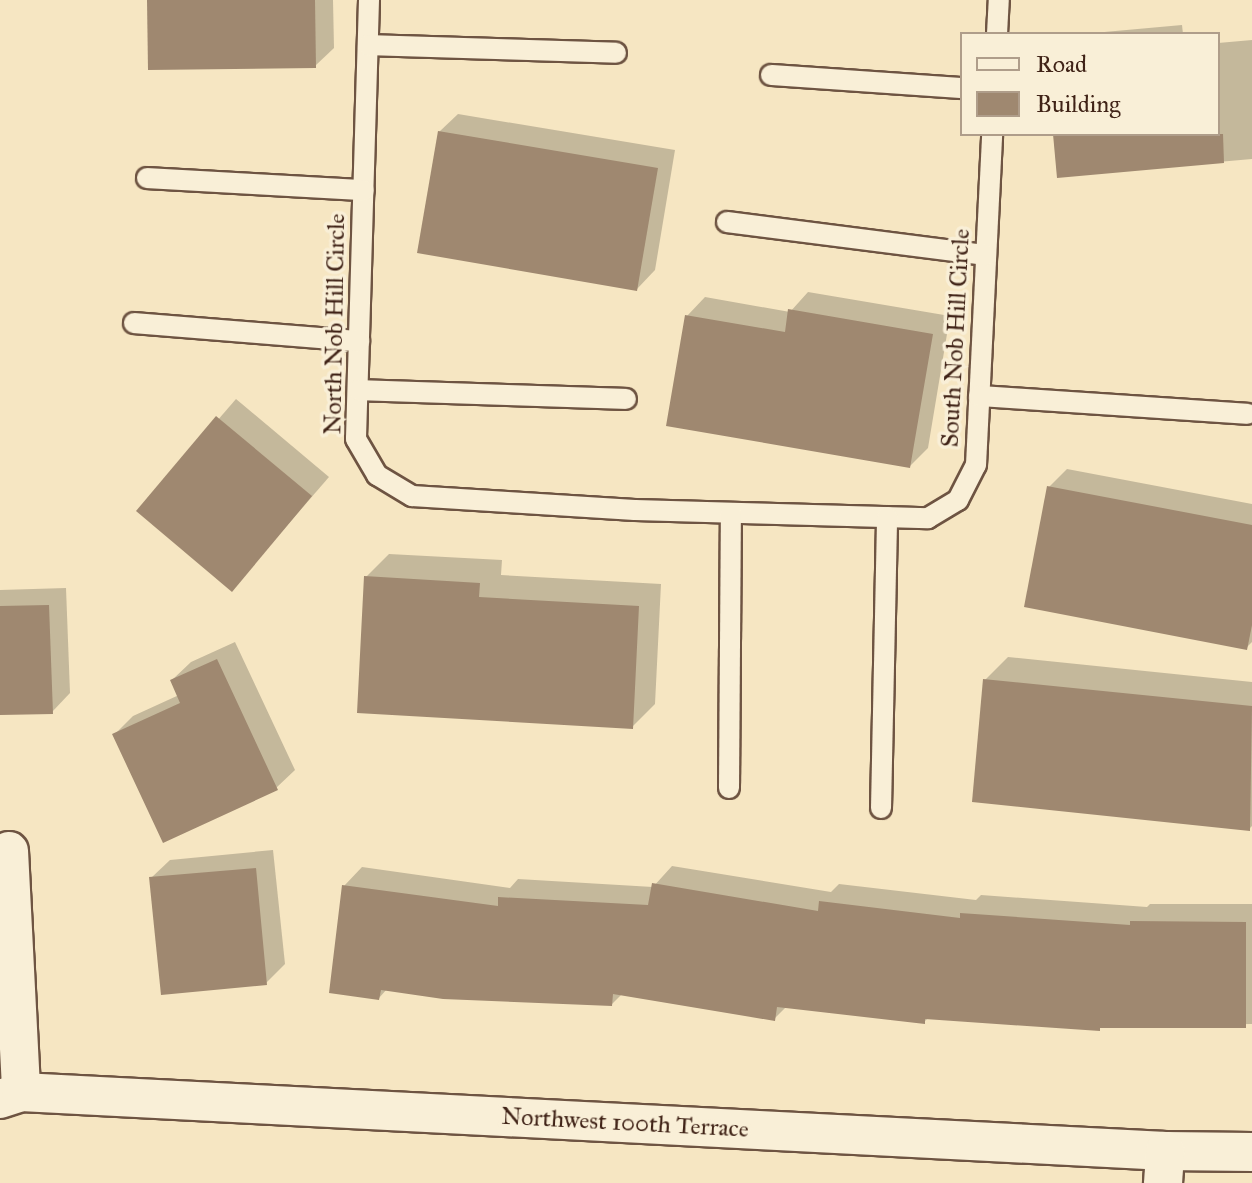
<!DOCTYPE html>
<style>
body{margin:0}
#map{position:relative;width:1252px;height:1183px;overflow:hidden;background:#f6e6c2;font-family:"IM FELL Great Primer",serif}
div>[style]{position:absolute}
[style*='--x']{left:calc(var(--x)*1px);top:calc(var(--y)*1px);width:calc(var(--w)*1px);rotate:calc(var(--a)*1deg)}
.shadow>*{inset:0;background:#0003}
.building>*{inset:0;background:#9f8870}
.roads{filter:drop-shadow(2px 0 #6e5442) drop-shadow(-2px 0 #6e5442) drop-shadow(0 2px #6e5442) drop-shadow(0 -2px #6e5442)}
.lane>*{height:20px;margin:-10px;padding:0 10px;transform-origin:10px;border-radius:10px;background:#f9efd7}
.street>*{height:38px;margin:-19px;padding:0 19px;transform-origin:19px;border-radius:19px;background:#f9efd7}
span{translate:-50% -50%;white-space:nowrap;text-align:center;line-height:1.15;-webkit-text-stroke:7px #f9efd7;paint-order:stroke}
.street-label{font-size:24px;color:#402317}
.legend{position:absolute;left:960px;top:32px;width:260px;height:104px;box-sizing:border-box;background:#f9efd7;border:2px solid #af9d8a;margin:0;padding:10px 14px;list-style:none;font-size:24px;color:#402317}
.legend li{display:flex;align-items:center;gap:16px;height:40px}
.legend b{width:40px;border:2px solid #af9d8a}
</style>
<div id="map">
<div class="shadow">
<i style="clip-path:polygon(149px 0,333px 0,334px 48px,315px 66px)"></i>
<i style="clip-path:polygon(1182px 25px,1183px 34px,1082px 34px)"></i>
<i style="clip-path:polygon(1252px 40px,1252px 159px,1059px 176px,1055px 134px,1218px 134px,1218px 43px)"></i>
<i style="clip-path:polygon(458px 114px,675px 150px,655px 270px,637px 289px,439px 132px)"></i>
<i style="clip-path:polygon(808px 292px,950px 316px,928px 448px,910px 466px,687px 316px,705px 297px,790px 312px)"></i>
<i style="clip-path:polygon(236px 399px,329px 477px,232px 589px,139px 511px)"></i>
<i style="clip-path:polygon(1067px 469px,1252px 504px,1252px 642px,1247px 647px,1049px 487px)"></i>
<i style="clip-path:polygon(389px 554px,502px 560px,501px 575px,661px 584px,655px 704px,632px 727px,366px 577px)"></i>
<i style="clip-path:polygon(66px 588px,70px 693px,52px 712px,0 713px,0 590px)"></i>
<i style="clip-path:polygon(235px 642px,295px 770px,276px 788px,115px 734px,133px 716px,179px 695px,172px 680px,191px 662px)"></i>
<i style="clip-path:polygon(1008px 657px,1252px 682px,1252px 826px,1249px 829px,985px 680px)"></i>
<i style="clip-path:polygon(273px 850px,285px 964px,266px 983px,151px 878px,170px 860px)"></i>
<i style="clip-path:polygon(672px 866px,831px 892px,839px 884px,976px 900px,981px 895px,1147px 907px,1150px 904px,1252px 904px,1252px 1024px,1102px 1026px,929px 1017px,924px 1022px,787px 1006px,774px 1019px,622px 994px,612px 1004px,387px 989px,379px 998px,344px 886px,362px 867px,510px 888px,518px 879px,653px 887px)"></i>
</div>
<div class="building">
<i style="clip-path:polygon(147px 0,315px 0,316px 68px,148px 70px)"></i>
<i style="clip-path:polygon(438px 131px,658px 168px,637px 291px,417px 253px)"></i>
<i style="clip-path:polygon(1053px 134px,1223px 134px,1224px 163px,1057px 178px)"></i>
<i style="clip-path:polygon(788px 309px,933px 334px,910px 468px,666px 426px,685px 315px,785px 332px)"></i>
<i style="clip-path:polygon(216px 416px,312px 496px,232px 592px,136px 511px)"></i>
<i style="clip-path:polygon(1047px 486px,1252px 525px,1252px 625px,1247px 650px,1024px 607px)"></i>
<i style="clip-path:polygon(364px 576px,480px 583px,479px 597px,639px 606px,633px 729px,357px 713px)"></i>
<i style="clip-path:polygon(49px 605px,53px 714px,0 715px,0 606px)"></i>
<i style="clip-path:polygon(217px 659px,278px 790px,163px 843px,112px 734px,180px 703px,170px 680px)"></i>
<i style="clip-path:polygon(983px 679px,1252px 706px,1250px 831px,972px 802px)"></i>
<i style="clip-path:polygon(256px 868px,267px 985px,161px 995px,149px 877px)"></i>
<i style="clip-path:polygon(652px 883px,818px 911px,819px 901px,960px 918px,960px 913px,1130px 925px,1130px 921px,1246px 922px,1246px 1028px,1100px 1028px,1100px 1031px,925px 1019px,925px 1024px,777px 1007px,775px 1021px,613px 994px,612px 1006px,443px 999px,381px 990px,379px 1000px,329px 993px,342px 885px,498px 906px,498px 897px,648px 905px)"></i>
</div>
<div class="roads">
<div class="lane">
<i style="--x:369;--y:0;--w:439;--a:91.7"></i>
<i style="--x:356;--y:439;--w:42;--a:59.7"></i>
<i style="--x:377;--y:475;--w:41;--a:31"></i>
<i style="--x:412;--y:496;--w:223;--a:3.6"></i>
<i style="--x:635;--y:510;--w:293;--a:1.6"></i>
<i style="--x:928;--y:518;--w:35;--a:-31"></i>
<i style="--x:958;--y:500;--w:39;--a:-63"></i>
<i style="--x:976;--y:465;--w:331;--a:-87.2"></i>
<i style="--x:997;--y:34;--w:34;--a:-87"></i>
<i style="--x:368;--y:45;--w:248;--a:1.8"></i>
<i style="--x:771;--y:75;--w:191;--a:3.9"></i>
<i style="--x:147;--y:178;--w:217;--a:3.2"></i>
<i style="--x:727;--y:222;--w:261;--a:7.3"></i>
<i style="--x:134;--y:323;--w:226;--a:4.6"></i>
<i style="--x:358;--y:390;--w:268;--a:1.9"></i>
<i style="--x:979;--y:396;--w:269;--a:3.8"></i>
<i style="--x:729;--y:788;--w:275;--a:-89.6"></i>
<i style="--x:881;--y:808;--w:291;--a:-88.8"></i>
</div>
<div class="street">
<i style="--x:9;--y:851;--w:241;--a:87.1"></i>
<i style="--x:0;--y:1099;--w:22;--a:-18"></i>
<i style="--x:21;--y:1092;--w:1146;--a:2.95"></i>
<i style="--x:1165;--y:1151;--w:87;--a:0.7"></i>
<i style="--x:1163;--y:1183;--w:32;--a:-86"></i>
</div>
</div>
<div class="street-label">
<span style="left:335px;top:324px;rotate:-89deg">North Nob Hill Circle</span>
<span style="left:956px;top:338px;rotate:-87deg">South Nob Hill Circle</span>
<span style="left:625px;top:1123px;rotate:3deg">Northwest 100th Terrace</span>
</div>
<ul class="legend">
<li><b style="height:10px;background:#f9efd7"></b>Road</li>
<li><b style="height:22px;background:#9f8870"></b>Building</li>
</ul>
</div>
